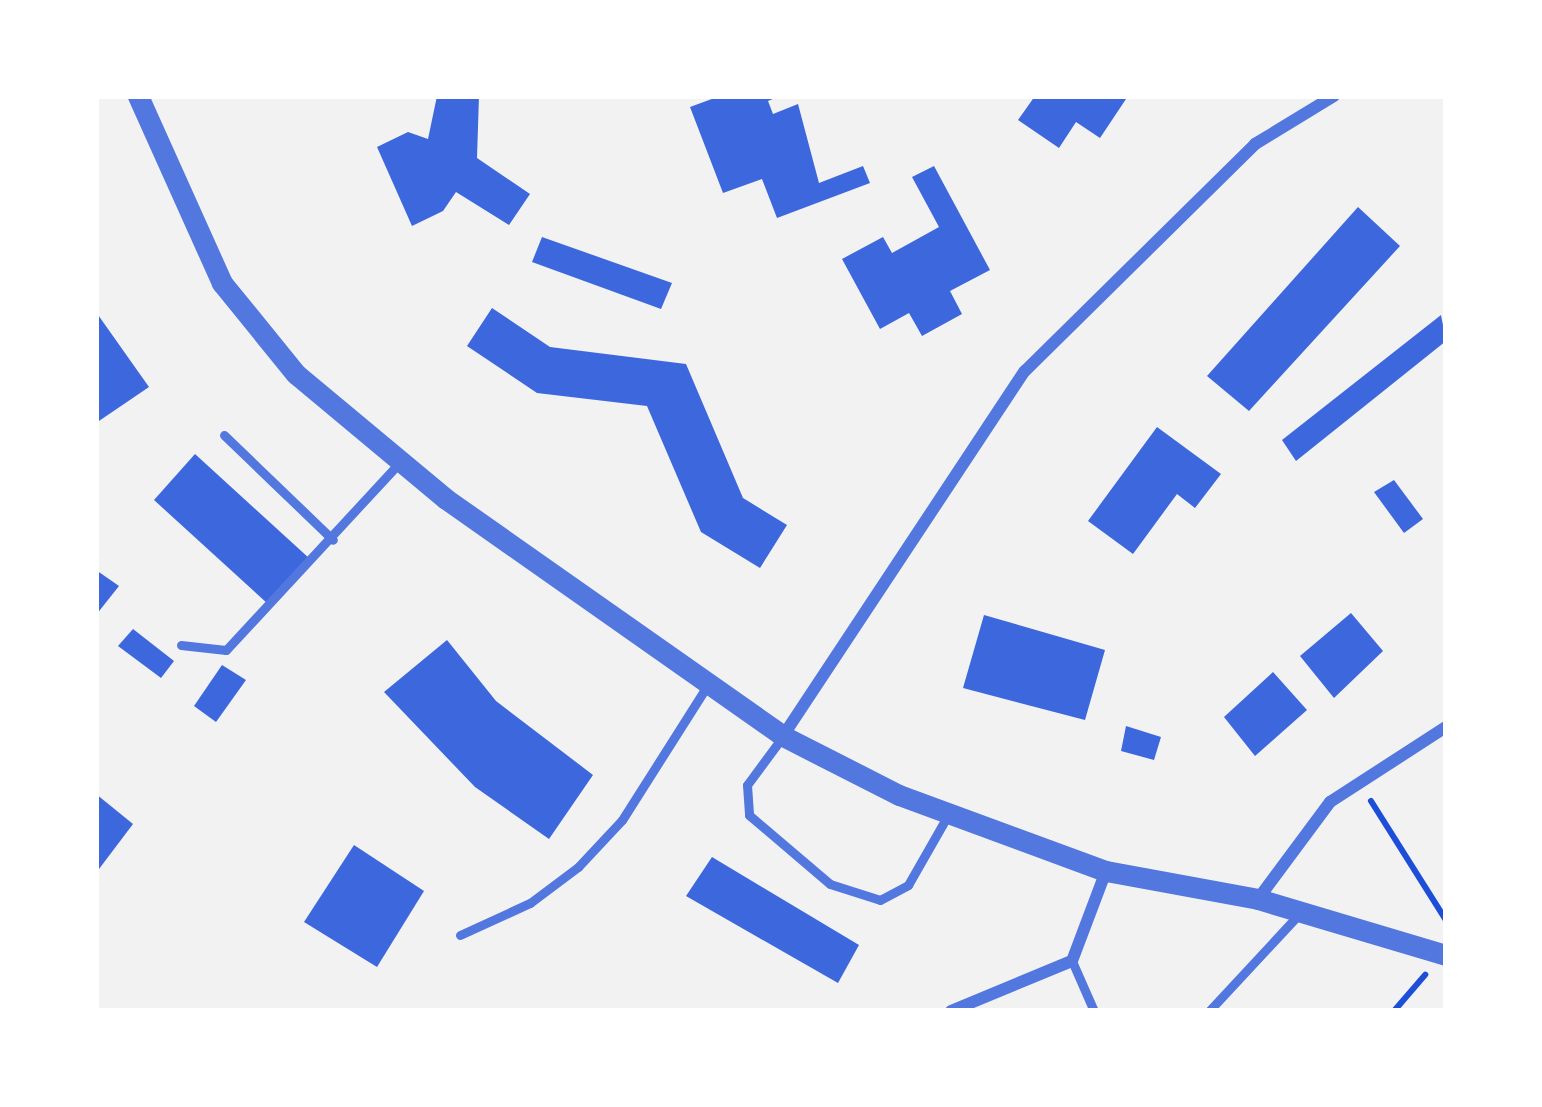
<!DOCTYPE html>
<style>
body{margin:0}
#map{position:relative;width:1542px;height:1107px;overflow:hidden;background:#f2f2f2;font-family:Rubik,sans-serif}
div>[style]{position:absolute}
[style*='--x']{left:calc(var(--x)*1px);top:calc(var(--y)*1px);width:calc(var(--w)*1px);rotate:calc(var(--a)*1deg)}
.building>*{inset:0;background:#3d67dc}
.path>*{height:6px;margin:-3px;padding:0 3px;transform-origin:3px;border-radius:3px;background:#1d4ed8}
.service>*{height:9px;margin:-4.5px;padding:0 4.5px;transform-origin:4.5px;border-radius:4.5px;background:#5277de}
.minor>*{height:12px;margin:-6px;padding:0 6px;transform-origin:6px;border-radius:6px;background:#5277de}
.tertiary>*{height:21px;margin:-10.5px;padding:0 10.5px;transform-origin:10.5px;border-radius:10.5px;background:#5277de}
span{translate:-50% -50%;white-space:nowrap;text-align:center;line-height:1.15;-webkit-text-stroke:10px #fff;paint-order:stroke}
.frame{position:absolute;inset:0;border:99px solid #fff;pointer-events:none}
</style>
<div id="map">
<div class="building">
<i style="clip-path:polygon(437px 96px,479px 96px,477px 158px,530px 194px,509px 225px,456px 192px,443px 211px,412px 226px,377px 147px,408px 132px,428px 139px)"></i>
<i style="clip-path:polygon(720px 96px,780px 96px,768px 101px,773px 114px,798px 104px,819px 183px,863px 166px,870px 183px,777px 218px,762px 179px,723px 193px,690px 107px)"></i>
<i style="clip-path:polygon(1035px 96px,1128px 96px,1100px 138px,1076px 122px,1059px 148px,1018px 120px)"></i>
<i style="clip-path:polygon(934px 166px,990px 270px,950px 291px,962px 314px,922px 336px,909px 313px,880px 329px,842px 259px,883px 237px,892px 253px,939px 227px,912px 177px)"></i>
<i style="clip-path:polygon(1358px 207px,1400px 246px,1249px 411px,1207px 376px)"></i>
<i style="clip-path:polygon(542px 237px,672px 283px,661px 309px,532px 262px)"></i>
<i style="clip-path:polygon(492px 308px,550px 347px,686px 364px,743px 498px,787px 525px,760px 568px,701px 532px,647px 406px,537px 393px,467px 346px)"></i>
<i style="clip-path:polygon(96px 312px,149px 387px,96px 423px)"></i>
<i style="clip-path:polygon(1441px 315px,1446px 341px,1296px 461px,1282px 440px)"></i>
<i style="clip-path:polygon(1157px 427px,1221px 474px,1195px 508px,1177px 494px,1133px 554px,1088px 521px)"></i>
<i style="clip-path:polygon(195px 454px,310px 559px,268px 604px,154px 500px)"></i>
<i style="clip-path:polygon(1394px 480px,1423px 519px,1404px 533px,1374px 492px)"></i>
<i style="clip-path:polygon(96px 570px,119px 586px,96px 615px)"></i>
<i style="clip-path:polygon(1351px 613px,1383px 651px,1334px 698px,1300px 656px)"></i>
<i style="clip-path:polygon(984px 615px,1105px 650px,1085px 720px,963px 688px)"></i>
<i style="clip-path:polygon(133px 629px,174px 661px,161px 678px,118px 646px)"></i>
<i style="clip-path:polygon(447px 640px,496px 701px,593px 775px,549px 839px,475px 787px,384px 692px)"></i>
<i style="clip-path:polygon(222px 665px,246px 680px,216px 722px,194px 706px)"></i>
<i style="clip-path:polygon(1273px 672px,1307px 710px,1255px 756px,1224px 717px)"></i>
<i style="clip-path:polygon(1126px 726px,1161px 737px,1154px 760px,1121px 751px)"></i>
<i style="clip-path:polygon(96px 794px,133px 824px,96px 873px)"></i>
<i style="clip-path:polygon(354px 845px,424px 891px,377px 967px,304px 922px)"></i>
<i style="clip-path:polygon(712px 857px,859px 945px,838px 983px,686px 896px)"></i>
</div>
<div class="path">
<i style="--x:1371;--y:801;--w:141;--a:57.8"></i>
<i style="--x:1394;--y:1011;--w:48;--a:-49.3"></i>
</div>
<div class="service">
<i style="--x:224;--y:435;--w:151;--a:43.9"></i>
<i style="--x:181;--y:645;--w:45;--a:6.3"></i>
<i style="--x:226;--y:650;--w:255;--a:-47.2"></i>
<i style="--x:781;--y:739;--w:57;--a:126.5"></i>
<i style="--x:747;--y:785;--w:30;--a:86"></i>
<i style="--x:749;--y:815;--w:106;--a:40.4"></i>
<i style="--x:830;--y:884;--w:52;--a:17.7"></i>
<i style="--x:880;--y:900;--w:32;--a:-28"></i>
<i style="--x:908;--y:885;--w:83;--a:-60.3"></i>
<i style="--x:460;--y:935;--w:77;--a:-24.6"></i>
<i style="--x:530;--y:903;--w:60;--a:-36.9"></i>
<i style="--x:578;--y:867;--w:64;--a:-46.9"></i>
<i style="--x:622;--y:820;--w:159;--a:-57.6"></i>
<i style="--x:1072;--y:961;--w:55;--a:66.3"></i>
<i style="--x:1209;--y:1011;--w:135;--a:-47.1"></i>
</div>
<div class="minor">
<i style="--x:783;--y:736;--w:438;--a:-56.5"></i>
<i style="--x:1025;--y:371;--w:323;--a:-44.6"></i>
<i style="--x:1255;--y:144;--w:92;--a:-31.3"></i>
<i style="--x:1258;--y:899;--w:121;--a:-53.4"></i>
<i style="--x:1330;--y:802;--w:138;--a:-32.9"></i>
<i style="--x:951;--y:1011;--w:131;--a:-22.5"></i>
<i style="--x:1072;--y:961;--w:96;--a:-69.3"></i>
</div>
<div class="tertiary">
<i style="--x:138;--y:96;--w:205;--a:65.8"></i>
<i style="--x:222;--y:283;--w:117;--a:50.9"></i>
<i style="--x:296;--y:374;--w:195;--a:39.8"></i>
<i style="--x:446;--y:499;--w:412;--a:35.1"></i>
<i style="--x:783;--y:736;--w:130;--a:27"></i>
<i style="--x:899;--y:795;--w:221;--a:20.2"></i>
<i style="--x:1106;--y:871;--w:155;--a:10.4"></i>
<i style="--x:1258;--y:899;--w:196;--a:16.6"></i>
</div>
<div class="frame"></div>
</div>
